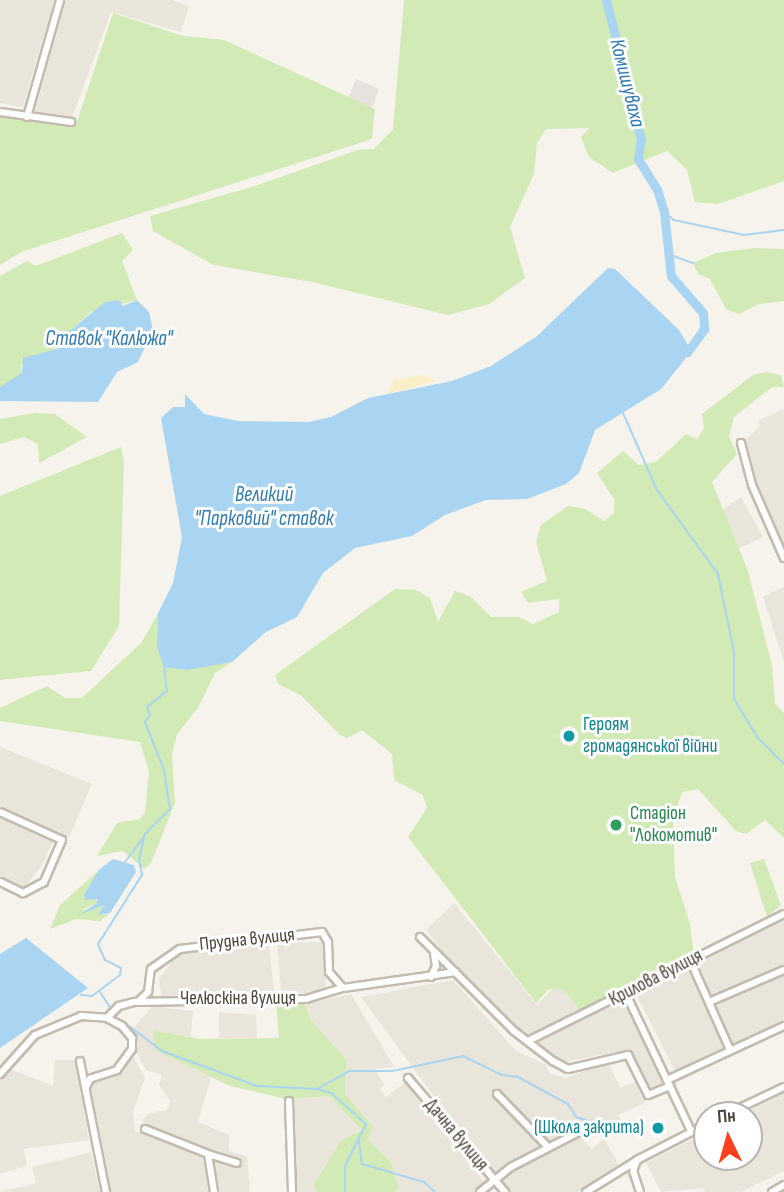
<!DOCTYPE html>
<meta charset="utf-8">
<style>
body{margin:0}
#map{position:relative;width:784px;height:1192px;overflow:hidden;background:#f6f3ec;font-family:"Sofia Sans Condensed",sans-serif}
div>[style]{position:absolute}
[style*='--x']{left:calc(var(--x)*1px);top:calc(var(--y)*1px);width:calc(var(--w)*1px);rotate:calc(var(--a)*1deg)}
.residential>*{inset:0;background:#eae5da}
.industrial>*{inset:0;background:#e6e2dd}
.green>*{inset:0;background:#d2eab5}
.sand>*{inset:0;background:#f9efc9}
.water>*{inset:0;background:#a9d4f2}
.stream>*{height:2px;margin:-1px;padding:0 1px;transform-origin:1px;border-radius:1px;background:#a9d4f2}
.river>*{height:9px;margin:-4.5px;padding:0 4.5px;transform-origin:4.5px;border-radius:4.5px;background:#a9d4f2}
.roads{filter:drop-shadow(2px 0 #c2bbae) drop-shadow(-2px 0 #c2bbae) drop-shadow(0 2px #c2bbae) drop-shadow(0 -2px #c2bbae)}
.minor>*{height:6px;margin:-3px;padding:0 3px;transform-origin:3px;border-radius:3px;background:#fff}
.dots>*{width:19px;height:19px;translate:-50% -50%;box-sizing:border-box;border:4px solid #fff;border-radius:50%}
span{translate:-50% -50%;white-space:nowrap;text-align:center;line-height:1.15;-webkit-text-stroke:6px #fff;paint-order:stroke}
.culture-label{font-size:19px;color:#0d838f}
.left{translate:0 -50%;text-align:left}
.right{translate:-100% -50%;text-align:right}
.leisure-label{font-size:19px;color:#27864d}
.street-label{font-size:19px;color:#4b4439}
.water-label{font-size:21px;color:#2e7ab2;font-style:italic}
.north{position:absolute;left:693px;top:1101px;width:70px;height:70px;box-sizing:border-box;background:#fff;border:2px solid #b7b4b0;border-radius:50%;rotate:355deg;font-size:19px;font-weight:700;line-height:28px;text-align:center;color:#4b4439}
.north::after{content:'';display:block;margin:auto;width:24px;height:32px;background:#fc3f1d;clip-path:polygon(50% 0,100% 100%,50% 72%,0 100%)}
</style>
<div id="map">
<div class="residential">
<i style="clip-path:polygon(0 0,54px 0,23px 107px,0 103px)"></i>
<i style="clip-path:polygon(66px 0,172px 0,189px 6px,181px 32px,111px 12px,71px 120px,34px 115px)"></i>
<i style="clip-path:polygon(783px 409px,784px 411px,784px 550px,746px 458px,745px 440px,760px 426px,758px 421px)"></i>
<i style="clip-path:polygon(741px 497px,763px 537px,738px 549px,722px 509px)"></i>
<i style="clip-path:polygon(784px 587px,784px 662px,763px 597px)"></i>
<i style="clip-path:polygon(0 747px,92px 784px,69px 837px,0 806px)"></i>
<i style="clip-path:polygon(0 818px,53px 842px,41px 867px,23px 889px,0 877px)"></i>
<i style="clip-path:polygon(454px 903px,537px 1005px,552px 989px,565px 990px,582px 1013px,529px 1038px,436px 950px,439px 947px,426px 930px)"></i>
<i style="clip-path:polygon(784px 918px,784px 967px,709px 999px,694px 962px)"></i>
<i style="clip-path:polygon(323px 942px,326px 987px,310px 994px,281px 990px,277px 943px)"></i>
<i style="clip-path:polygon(269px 944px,274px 991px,161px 996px,159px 979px,181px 950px)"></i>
<i style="clip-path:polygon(686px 965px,723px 1048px,676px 1073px,635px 992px)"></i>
<i style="clip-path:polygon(784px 973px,784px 1023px,730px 1046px,712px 1006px)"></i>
<i style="clip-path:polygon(453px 980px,515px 1050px,546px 1065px,549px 1073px,566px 1078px,608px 1062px,620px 1088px,635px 1082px,645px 1103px,618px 1115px,621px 1121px,601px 1129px,596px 1122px,549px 1145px,494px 1095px,543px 1148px,492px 1176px,361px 997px)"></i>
<i style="clip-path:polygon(351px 994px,394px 1067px,375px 1069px,384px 1085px,380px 1089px,385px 1097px,405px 1083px,484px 1182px,475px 1192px,395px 1192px,399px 1188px,391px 1162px,368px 1139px,373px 1125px,345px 1094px,347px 1060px,311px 1020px,306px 1003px)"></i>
<i style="clip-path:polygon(626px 997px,667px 1084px,648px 1093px,627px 1050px,559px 1063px,535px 1044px)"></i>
<i style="clip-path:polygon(152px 1006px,193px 1011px,191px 1037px,155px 1030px,155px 1050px,211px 1077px,198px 1122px,229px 1135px,229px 1151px,247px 1156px,250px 1192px,218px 1192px,212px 1160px,237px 1165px,146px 1128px,142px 1120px,150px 1113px,167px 1110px,170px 1101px,159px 1085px,162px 1075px,146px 1070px,134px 1048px,135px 1027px)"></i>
<i style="clip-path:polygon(219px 1012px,256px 1015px,257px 1038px,219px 1038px)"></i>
<i style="clip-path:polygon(132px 1054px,145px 1078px,133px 1111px,135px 1131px,202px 1154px,210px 1192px,109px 1192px,89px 1085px,121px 1072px)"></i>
<i style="clip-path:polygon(55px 1060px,75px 1060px,89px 1140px,24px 1149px,27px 1166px,0 1174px,0 1077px,7px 1068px,53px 1086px)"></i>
<i style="clip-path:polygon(784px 1093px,784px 1171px,741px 1192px,705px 1192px,703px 1188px,661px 1192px,646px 1163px,707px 1132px,707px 1157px,749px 1157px,749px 1115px,741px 1115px)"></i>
<i style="clip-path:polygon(329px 1096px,362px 1129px,341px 1140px,314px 1184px,316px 1192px,295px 1192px,290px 1097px)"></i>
<i style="clip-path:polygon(579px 1134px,591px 1149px,604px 1139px,619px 1165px,578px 1192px,508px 1192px,496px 1180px)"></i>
<i style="clip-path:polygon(91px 1152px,100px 1192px,0 1192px,36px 1183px,32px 1167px)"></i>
</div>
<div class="industrial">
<i style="clip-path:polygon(356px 79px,379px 89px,370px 114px,346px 104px)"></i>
</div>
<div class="green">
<i style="clip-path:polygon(404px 0,784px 0,784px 181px,718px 204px,695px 202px,687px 170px,667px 151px,613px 173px,589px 157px,581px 137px,590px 128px,546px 129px,537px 143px,534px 174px,510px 227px,525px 278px,489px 304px,448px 315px,312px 282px,214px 265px,153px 231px,150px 216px,255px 186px,358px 150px,374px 149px,393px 129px)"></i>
<i style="clip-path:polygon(113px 13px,183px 36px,224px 40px,375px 109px,372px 139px,21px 252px,0 265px,0 115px,76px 125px)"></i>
<i style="clip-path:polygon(122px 233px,133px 250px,122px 261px,137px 300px,91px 312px,71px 330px,55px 336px,63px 341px,57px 349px,21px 364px,22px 373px,13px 383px,0 387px,0 276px,27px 261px,36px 266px)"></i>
<i style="clip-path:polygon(755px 248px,784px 249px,784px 301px,759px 304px,739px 314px,726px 309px,710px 279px,698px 274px,693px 263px,716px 253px)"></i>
<i style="clip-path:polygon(768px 372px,781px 375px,784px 387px,772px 387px,734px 417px,729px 437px,737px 454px,712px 482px,748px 571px,772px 665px,775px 704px,784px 713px,784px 838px,765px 820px,746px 834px,736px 831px,698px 789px,682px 792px,673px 820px,675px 877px,690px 924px,694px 956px,582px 1013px,564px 990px,549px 989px,536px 1003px,408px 837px,427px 808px,423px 795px,394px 780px,392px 754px,362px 730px,347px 738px,340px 735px,302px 696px,278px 684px,275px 675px,395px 589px,416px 590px,430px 598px,438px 622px,455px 591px,471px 597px,491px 617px,519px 617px,533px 624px,559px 612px,559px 599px,528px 603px,521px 592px,547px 581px,536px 542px,541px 525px,568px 506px,585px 509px,604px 521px,614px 513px,614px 499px,597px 473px,623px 451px,639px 465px,656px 462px,686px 434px,697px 439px,704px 428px,702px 414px,753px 375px)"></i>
<i style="clip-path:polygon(35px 413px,55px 414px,87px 437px,39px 463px,38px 444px,24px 437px,0 444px,0 419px)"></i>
<i style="clip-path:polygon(121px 447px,124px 463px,119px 626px,91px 671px,0 680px,0 496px)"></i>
<i style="clip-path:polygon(158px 613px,157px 647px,212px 664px,232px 662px,215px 673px,198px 708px,177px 734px,172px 754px,175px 803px,151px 863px,144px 869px,123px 851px,97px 856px,117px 823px,140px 819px,145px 812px,149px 772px,140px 742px,0 721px,0 708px,47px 686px,65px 698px,82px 698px,142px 642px)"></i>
<i style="clip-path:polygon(764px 859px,781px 905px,767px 917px,750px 863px)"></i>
<i style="clip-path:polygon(99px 870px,91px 888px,97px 903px,81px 911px,104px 905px,103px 915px,110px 913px,100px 921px,76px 919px,50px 929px,60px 905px)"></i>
<i style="clip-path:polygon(276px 1002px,305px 1003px,311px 1020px,347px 1060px,345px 1094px,373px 1126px,368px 1139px,391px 1162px,399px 1188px,395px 1192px,316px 1192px,314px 1184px,341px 1140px,362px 1130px,329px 1096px,286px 1099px,230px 1086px,155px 1050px,154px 1030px,199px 1039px,279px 1038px)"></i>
</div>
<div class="sand">
<i style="clip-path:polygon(424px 375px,436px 381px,387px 394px,394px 379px)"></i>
</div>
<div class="water">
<i style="clip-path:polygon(608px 268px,615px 269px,679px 330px,688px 345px,686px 358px,661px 389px,595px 430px,579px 473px,566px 484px,527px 499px,486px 500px,445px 515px,412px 536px,355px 548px,323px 573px,297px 617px,266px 632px,232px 662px,187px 670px,164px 667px,157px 647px,158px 613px,173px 583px,182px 537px,161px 418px,173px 407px,185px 407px,185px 394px,204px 414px,239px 421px,309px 422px,331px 417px,368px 398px,452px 381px,491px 366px,537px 336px)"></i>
<i style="clip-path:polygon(119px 300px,123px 306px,137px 300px,149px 312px,156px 344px,145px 347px,138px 362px,117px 372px,98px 402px,0 401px,0 387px,22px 373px,23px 358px,57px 349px,63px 341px,54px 336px,71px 330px,105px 302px)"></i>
<i style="clip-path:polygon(113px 859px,134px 865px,136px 872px,110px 913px,98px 915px,104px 905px,79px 915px,97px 903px,97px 899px,85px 900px,84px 895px,99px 870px)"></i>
<i style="clip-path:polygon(26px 938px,88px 988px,0 1048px,0 954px)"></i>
</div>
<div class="stream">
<i style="--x:664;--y:212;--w:13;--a:39"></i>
<i style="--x:674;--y:220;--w:72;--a:12.1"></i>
<i style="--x:744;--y:235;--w:40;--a:-7.1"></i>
<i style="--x:668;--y:254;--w:27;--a:20"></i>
<i style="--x:623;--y:413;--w:84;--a:66.2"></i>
<i style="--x:657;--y:490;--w:104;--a:54"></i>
<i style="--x:718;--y:574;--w:80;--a:78.4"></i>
<i style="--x:734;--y:652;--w:47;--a:90"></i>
<i style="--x:734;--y:699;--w:46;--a:58.4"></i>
<i style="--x:758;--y:738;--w:37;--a:45"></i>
<i style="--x:125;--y:862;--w:30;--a:-53"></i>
<i style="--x:100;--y:992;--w:17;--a:57"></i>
<i style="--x:81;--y:995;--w:11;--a:5"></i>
<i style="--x:92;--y:996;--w:35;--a:-37"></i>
<i style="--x:120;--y:975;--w:7;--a:-82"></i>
<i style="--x:121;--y:968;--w:18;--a:-153"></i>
<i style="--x:105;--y:960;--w:17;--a:-114"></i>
<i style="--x:98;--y:944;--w:82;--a:-57.5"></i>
<i style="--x:142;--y:875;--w:16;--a:-101"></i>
<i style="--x:139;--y:859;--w:26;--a:-77"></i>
<i style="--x:145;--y:834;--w:35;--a:-45"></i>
<i style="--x:170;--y:809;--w:39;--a:-99"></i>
<i style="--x:164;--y:770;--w:52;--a:-111.6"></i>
<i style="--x:145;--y:722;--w:9;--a:-54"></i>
<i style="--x:150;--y:715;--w:9;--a:-111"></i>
<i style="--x:147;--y:707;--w:26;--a:-39"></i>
<i style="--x:167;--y:691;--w:24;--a:-97"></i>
<i style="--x:129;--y:1026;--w:41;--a:37.1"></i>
<i style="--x:162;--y:1051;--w:101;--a:20.2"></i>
<i style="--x:257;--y:1086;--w:60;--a:2.9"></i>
<i style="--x:317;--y:1089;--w:38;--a:-29"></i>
<i style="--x:350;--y:1071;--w:42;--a:0"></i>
<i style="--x:392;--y:1071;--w:73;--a:-11.9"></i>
<i style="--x:463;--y:1056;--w:43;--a:26"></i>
<i style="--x:502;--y:1075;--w:16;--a:7"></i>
<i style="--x:518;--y:1077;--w:57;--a:28.4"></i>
<i style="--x:568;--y:1104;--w:15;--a:58"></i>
<i style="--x:576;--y:1117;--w:21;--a:17"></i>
<i style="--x:596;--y:1123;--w:13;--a:61"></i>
<i style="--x:318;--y:1089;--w:14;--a:17"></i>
<i style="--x:331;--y:1093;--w:47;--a:41.5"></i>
<i style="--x:366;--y:1124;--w:47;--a:116.6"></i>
<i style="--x:345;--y:1166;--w:26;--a:90"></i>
<i style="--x:359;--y:1141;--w:23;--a:83"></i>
<i style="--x:362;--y:1164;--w:65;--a:16.2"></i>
<i style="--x:424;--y:1182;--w:15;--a:42"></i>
</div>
<div class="river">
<i style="--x:606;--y:0;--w:143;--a:75.9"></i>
<i style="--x:641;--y:139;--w:20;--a:99"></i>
<i style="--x:638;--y:159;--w:36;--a:58"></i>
<i style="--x:657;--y:189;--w:24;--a:73"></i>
<i style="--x:664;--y:212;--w:64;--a:83.8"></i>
<i style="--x:671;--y:276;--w:49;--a:49.1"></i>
<i style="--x:703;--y:313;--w:16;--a:86"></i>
<i style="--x:704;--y:329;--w:29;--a:126"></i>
</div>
<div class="roads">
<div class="minor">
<i style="--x:0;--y:112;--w:72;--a:8"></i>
<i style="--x:27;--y:117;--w:122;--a:-74.2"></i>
<i style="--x:741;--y:443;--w:43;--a:75.3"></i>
<i style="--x:752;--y:485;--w:80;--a:66.3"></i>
<i style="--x:0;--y:812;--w:68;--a:24.3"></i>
<i style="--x:62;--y:840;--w:46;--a:113.2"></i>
<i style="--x:44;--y:882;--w:24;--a:152"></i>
<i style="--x:23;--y:893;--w:25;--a:-154"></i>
<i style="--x:420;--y:937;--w:133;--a:45"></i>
<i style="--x:514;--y:1031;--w:49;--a:37.6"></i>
<i style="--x:553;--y:1061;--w:17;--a:28"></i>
<i style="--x:568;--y:1069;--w:62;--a:-13.1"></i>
<i style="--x:628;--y:1055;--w:45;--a:63.4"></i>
<i style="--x:648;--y:1095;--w:24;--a:-22"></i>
<i style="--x:690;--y:960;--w:98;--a:66"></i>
<i style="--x:431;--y:977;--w:12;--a:-66"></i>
<i style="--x:436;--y:966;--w:13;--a:-99"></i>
<i style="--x:626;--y:994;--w:152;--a:64.6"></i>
<i style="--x:139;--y:1001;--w:13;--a:-45"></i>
<i style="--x:148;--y:992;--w:23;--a:-83"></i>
<i style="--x:151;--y:969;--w:35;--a:-35"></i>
<i style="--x:180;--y:949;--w:143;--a:-6.8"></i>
<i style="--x:322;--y:932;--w:12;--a:59"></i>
<i style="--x:328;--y:942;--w:30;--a:88"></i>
<i style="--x:329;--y:972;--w:21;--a:49"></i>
<i style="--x:709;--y:1002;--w:82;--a:-23.1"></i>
<i style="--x:107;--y:1018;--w:17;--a:-45"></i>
<i style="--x:119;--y:1006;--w:16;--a:-15"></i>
<i style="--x:134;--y:1002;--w:172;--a:-1"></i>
<i style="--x:306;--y:999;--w:39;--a:-17"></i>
<i style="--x:343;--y:988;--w:114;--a:-8.1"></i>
<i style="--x:528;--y:1041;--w:286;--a:-26.4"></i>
<i style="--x:80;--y:1061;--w:134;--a:78.8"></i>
<i style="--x:0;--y:1074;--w:52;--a:-48.1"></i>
<i style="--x:35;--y:1035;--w:50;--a:-22.4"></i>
<i style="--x:81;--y:1016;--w:26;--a:4"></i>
<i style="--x:107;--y:1018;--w:17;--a:28"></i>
<i style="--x:122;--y:1026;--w:16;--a:50"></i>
<i style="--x:132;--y:1038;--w:11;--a:90"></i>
<i style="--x:132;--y:1049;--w:26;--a:126"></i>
<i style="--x:117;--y:1070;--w:28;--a:162"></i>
<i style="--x:90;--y:1079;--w:9;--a:117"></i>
<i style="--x:408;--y:1078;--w:150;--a:49.6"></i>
<i style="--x:667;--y:1080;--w:129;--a:-24.8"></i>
<i style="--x:497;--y:1094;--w:74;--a:46.1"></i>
<i style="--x:289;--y:1101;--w:91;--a:88.1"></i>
<i style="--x:725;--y:1115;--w:65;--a:-25.4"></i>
<i style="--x:145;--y:1129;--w:68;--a:21.6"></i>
<i style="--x:208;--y:1154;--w:38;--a:81"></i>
<i style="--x:208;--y:1154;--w:30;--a:17"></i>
<i style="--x:480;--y:1192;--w:40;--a:-39"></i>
<i style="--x:511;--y:1167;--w:74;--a:-27.3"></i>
<i style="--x:586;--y:1192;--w:59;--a:-31.8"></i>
<i style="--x:640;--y:1192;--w:22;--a:-108"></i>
<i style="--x:633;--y:1171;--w:12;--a:-70"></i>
<i style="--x:637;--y:1160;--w:79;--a:-27.2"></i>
<i style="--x:772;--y:1192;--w:14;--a:-30"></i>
</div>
</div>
<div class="dots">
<i style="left:569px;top:736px;background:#0f9aa8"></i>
<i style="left:616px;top:825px;background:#2e9e5b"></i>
<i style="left:658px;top:1128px;background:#0f9aa8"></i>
</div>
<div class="culture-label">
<span class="left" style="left:583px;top:736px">Героям<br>громадянської війни</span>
<span class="right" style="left:644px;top:1128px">(Школа закрита)</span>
</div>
<div class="leisure-label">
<span class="left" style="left:630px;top:825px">Стадіон<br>"Локомотив"</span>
</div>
<div class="street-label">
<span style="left:247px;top:940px;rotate:-6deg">Прудна вулиця</span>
<span style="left:656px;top:978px;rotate:-27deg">Крилова вулиця</span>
<span style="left:238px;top:999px">Челюскіна вулиця</span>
<span style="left:456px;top:1135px;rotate:50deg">Дачна вулиця</span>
</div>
<div class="water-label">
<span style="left:627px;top:83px;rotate:76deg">Комишуваха</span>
<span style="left:109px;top:339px">Ставок "Калюжа"</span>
<span style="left:264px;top:507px">Великий<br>"Парковий" ставок</span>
</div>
<div class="north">Пн</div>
</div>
